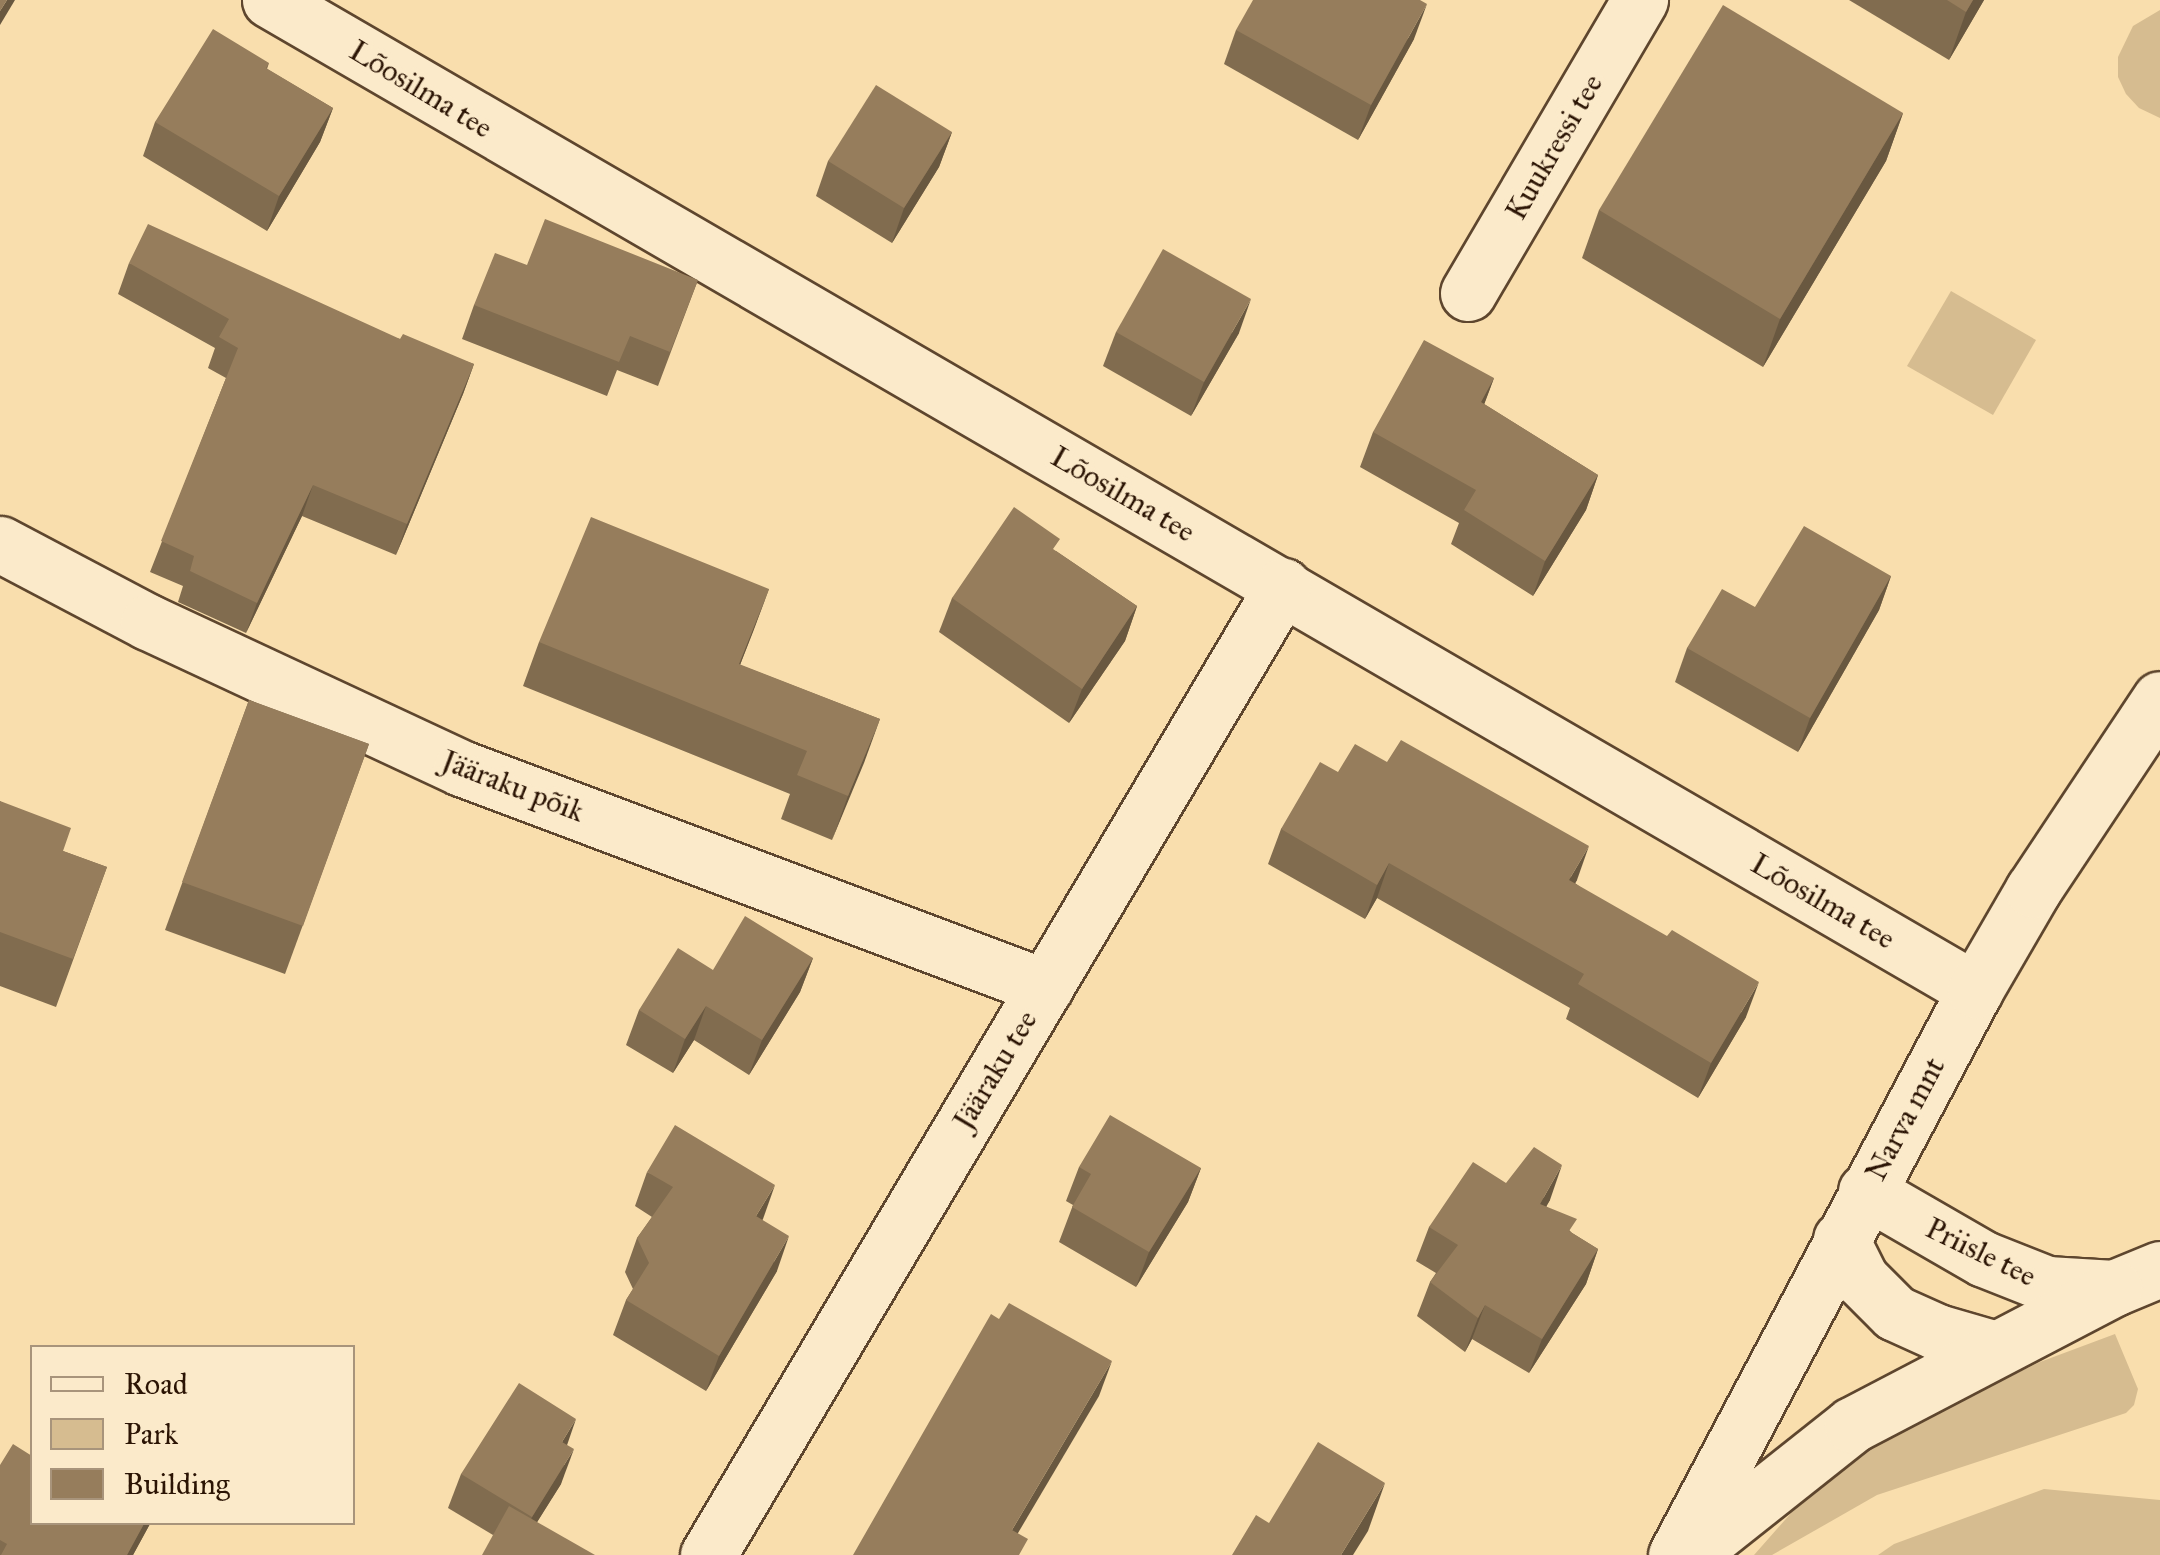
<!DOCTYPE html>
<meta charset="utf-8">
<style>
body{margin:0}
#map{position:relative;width:2160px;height:1555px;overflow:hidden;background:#f9dead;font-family:"IM FELL Great Primer",serif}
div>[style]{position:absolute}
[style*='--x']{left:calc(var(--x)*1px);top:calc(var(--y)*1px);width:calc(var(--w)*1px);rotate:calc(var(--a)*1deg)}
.green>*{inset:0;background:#d6bc90}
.roads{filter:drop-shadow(2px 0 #5e462e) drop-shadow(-2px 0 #5e462e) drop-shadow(0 2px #5e462e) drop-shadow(0 -2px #5e462e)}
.minor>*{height:55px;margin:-27.5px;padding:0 27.5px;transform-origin:27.5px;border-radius:27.5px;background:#fbeaca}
.tertiary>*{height:55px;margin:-27.5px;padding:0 27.5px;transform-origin:27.5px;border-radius:27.5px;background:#fbeaca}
.secondary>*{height:55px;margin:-27.5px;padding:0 27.5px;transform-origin:27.5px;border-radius:27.5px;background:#fbeaca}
.wall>*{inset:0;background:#816c4f}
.shaded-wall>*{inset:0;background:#695840}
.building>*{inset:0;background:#967d5c}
span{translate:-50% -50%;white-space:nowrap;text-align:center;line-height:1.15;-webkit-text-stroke:10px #fbeaca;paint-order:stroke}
.street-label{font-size:30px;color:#2b1404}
.legend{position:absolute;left:30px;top:1345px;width:325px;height:180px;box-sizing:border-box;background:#fbeaca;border:2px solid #a8947b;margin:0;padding:12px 18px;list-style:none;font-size:30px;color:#2b1404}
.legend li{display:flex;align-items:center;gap:20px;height:50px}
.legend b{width:50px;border:2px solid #a8947b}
</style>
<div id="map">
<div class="green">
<i style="clip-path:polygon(2160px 10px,2160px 118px,2139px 108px,2126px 94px,2118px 77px,2118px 57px,2133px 26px)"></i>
<i style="clip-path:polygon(1951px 291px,2036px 340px,1993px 415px,1907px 366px)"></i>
<i style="clip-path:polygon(2115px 1334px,2138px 1389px,2134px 1405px,2126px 1413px,1877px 1495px,1772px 1555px,1754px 1555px,1800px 1503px,1850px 1458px,1890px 1434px,2040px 1362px)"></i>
<i style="clip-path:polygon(2044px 1489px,2160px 1500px,2160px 1555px,1878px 1555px,1894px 1544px)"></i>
</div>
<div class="roads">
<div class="minor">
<i style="--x:270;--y:0;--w:1972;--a:30.14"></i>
<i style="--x:1468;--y:293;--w:340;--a:-59.6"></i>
<i style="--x:0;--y:544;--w:167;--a:27.8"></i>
<i style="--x:148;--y:622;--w:345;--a:25"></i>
<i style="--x:461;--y:768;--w:624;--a:20.56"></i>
<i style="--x:708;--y:1555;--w:1127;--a:-59.32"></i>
</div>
<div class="tertiary">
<i style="--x:1866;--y:1191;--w:136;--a:30"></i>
<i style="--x:1984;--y:1259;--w:68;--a:21.6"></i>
<i style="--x:2047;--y:1284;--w:67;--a:3.4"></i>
<i style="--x:2114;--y:1288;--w:50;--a:-22.4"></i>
<i style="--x:1841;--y:1239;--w:45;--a:63.4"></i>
<i style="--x:1861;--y:1279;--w:48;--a:45"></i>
<i style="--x:1895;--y:1313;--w:46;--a:24.3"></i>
<i style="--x:1937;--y:1332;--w:61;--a:16.1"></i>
<i style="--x:1688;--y:1555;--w:209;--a:-38.4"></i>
<i style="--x:1852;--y:1425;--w:296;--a:-27.6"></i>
</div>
<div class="secondary">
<i style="--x:1676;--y:1555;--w:639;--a:-62.11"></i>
<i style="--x:1975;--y:990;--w:116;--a:-59.9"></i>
<i style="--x:2033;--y:890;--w:229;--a:-56.4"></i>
</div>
</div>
<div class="wall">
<i style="clip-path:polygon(1849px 0,1984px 0,1949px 60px)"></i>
<i style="clip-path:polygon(1236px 30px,1414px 39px,1358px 140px,1224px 64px)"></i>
<i style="clip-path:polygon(269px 63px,267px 69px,333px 108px,320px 142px,267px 231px,143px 156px,155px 122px)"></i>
<i style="clip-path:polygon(1903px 113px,1886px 161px,1763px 367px,1582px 258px,1599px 210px)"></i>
<i style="clip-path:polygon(952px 132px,939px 167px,892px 243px,816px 196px,828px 161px)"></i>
<i style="clip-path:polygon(129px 263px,400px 339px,474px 364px,463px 394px,396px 555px,302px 516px,246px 633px,178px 602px,183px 586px,150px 572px,226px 378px,208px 368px,215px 348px,118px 294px)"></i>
<i style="clip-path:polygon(527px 265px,698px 280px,658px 386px,617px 370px,607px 396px,462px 339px,474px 305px)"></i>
<i style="clip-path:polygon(1116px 332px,1239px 333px,1191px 416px,1103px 366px)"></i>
<i style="clip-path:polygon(1494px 378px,1484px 404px,1598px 475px,1586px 510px,1533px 596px,1451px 544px,1459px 523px,1360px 467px,1373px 432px)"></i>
<i style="clip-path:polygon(1056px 551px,1137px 606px,1125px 641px,1069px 723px,939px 632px,952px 598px)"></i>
<i style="clip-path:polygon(1891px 576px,1879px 610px,1798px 752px,1675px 682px,1687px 648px,1755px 607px)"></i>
<i style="clip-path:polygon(769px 589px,740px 665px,880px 719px,832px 840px,781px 819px,790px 794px,523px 686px,539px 642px)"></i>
<i style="clip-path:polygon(249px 700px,369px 744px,285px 974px,165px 930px)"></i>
<i style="clip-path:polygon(1338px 772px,1577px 880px,1575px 883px,1746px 1017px,1698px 1098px,1566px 1019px,1570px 1008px,1377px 898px,1365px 919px,1268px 864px,1281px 829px)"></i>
<i style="clip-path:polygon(0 801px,63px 851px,107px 867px,56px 1007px,0 986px)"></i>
<i style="clip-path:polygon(813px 958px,800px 992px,749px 1075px,694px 1040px,673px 1073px,626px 1045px,639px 1010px,713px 970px)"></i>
<i style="clip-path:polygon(1079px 1167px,1201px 1168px,1188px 1202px,1136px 1287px,1059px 1242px,1073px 1205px,1066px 1201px)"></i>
<i style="clip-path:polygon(647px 1172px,762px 1220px,777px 1271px,706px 1391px,613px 1335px,626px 1300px,633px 1289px,625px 1272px,637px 1238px,652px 1217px,635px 1206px)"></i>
<i style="clip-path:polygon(1506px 1183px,1550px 1200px,1546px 1206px,1572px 1233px,1598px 1249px,1586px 1284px,1529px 1373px,1472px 1339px,1465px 1352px,1417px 1316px,1430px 1282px,1436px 1273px,1416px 1261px,1429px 1227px)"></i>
<i style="clip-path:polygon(567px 1445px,561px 1484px,537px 1522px,493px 1535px,448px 1508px,461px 1474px)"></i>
<i style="clip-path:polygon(0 1465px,32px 1522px,151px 1522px,133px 1555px,0 1555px)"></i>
</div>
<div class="shaded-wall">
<i style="clip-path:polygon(7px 0,15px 0,0 25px,0 11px)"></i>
<i style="clip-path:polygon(1973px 0,1984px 0,1949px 60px,1966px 12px)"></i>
<i style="clip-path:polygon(1427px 4px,1414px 39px,1358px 140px,1371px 105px)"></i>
<i style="clip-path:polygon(333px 108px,320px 142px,267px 231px,279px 196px)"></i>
<i style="clip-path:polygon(1903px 113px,1886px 161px,1763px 367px,1780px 319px)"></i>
<i style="clip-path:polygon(952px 132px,939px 167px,892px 243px,904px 208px)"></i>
<i style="clip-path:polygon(1251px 299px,1239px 333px,1191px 416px,1204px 382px)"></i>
<i style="clip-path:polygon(474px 364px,463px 394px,396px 555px,407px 524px)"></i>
<i style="clip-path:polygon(1494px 378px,1481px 413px,1481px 402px)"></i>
<i style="clip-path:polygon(1598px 475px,1586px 510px,1533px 596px,1545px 561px)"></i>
<i style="clip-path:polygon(313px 485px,302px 516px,246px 633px,257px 603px)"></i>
<i style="clip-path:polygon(1891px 576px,1879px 610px,1798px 752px,1810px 718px)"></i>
<i style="clip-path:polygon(769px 589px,753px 632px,723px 708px,739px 664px)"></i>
<i style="clip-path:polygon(1137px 606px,1125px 641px,1069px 723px,1082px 689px)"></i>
<i style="clip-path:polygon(880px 719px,864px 763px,832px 840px,848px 796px)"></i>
<i style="clip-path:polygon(1589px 846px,1577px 880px,1557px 915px,1569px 880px)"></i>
<i style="clip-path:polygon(1389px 863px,1377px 898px,1365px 919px,1377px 885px)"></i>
<i style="clip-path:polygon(813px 958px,800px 992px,749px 1075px,762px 1040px)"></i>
<i style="clip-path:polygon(1759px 982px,1746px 1017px,1698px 1098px,1711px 1063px)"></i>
<i style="clip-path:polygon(706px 1006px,694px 1040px,673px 1073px,685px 1039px)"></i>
<i style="clip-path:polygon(1562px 1165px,1550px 1200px,1528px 1239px,1540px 1204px)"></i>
<i style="clip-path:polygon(1201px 1168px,1188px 1202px,1136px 1287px,1149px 1252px)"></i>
<i style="clip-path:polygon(775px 1185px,763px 1219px,744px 1251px,756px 1216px)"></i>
<i style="clip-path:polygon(789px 1236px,777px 1271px,706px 1391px,719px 1356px)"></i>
<i style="clip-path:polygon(1598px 1249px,1586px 1284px,1529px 1373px,1542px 1339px)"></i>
<i style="clip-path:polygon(1485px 1305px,1472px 1339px,1465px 1352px,1478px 1318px)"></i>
<i style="clip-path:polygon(1112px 1361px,1099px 1396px,1005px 1555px,1012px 1530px)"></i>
<i style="clip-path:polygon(576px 1419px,564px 1454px,562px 1442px)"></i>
<i style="clip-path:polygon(574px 1449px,561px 1484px,519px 1551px,532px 1517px)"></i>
<i style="clip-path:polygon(1385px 1483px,1368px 1531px,1353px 1555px,1341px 1555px)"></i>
<i style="clip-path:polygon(145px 1522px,151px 1522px,133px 1555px,127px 1555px)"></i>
</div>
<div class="building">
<i style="clip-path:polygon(0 0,7px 0,0 11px)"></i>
<i style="clip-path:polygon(1253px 0,1420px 0,1427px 4px,1371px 105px,1236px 30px)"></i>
<i style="clip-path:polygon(1947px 0,1973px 0,1966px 12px)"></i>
<i style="clip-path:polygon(1723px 5px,1903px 113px,1780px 319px,1599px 210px)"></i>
<i style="clip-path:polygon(213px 29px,269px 63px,266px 68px,333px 108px,279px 196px,155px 122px)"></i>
<i style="clip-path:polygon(876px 85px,952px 132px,904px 208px,828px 161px)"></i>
<i style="clip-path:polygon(545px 219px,698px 280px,670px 352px,630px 336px,619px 362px,474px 305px,495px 253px,527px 265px)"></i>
<i style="clip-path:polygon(148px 224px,400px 339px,403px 334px,474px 364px,407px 524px,313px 485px,257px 603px,190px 571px,194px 556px,161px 541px,238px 348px,219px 337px,229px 319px,129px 263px)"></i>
<i style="clip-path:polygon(1163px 249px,1251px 299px,1204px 382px,1116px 332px)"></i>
<i style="clip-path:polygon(1424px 340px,1494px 378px,1481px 402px,1598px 475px,1545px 561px,1464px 510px,1476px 490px,1373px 432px)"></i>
<i style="clip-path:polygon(1014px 507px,1060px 539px,1053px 549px,1137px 606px,1082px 689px,952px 598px)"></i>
<i style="clip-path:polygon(591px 517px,769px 589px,739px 664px,880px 719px,848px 796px,797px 775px,807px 751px,539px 642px)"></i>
<i style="clip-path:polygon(1804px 526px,1891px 576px,1810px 718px,1687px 648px,1722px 589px,1755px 607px)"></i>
<i style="clip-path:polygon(249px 700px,369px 744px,303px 926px,182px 882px)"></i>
<i style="clip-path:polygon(1401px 740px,1589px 846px,1569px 880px,1667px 936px,1672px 930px,1759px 982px,1711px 1063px,1578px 984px,1584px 974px,1389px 863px,1377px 885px,1281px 829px,1320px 762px,1338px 772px,1355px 744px,1387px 762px)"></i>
<i style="clip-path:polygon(0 801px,71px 828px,63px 851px,107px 867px,73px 959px,0 932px)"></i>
<i style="clip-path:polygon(745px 916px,813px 958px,762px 1040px,706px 1006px,685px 1039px,639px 1010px,678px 948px,713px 970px)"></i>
<i style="clip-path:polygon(1110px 1115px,1201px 1168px,1149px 1252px,1072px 1207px,1091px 1174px,1079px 1167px)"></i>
<i style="clip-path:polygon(675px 1125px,775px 1185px,756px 1216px,789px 1236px,719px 1356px,626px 1300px,649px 1263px,637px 1238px,673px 1187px,647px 1172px)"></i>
<i style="clip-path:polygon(1534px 1147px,1562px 1165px,1540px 1204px,1577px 1219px,1569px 1231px,1598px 1249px,1542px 1339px,1485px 1305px,1478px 1318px,1430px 1282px,1458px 1245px,1429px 1227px,1473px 1162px,1506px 1183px)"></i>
<i style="clip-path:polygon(1009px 1303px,1112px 1361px,1012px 1530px,1028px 1539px,1019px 1555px,853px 1555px,991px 1314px,999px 1319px)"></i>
<i style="clip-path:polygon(519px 1383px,576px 1419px,562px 1442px,574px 1449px,532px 1517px,461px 1474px)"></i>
<i style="clip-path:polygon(1318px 1442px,1385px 1483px,1341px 1555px,1232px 1555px,1256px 1515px,1269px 1523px)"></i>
<i style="clip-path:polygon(13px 1444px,32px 1456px,32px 1522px,145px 1522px,127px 1555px,1px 1555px,7px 1544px,0 1540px,0 1465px)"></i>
<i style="clip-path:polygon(509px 1506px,595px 1555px,482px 1555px)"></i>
</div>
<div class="street-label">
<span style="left:421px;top:89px;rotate:31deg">Lõosilma tee</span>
<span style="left:1554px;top:147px;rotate:-60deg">Kuukressi tee</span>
<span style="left:1123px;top:494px;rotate:30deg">Lõosilma tee</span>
<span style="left:513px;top:786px;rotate:21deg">Jääraku põik</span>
<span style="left:1823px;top:901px;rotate:30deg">Lõosilma tee</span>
<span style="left:995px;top:1070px;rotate:-59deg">Jääraku tee</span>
<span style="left:1905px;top:1119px;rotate:-62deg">Narva mnt</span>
<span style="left:1981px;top:1252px;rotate:26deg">Priisle tee</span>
</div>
<ul class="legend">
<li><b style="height:12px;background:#fbeaca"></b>Road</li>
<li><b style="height:28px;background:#d6bc90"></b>Park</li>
<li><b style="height:28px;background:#967d5c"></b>Building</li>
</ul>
</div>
